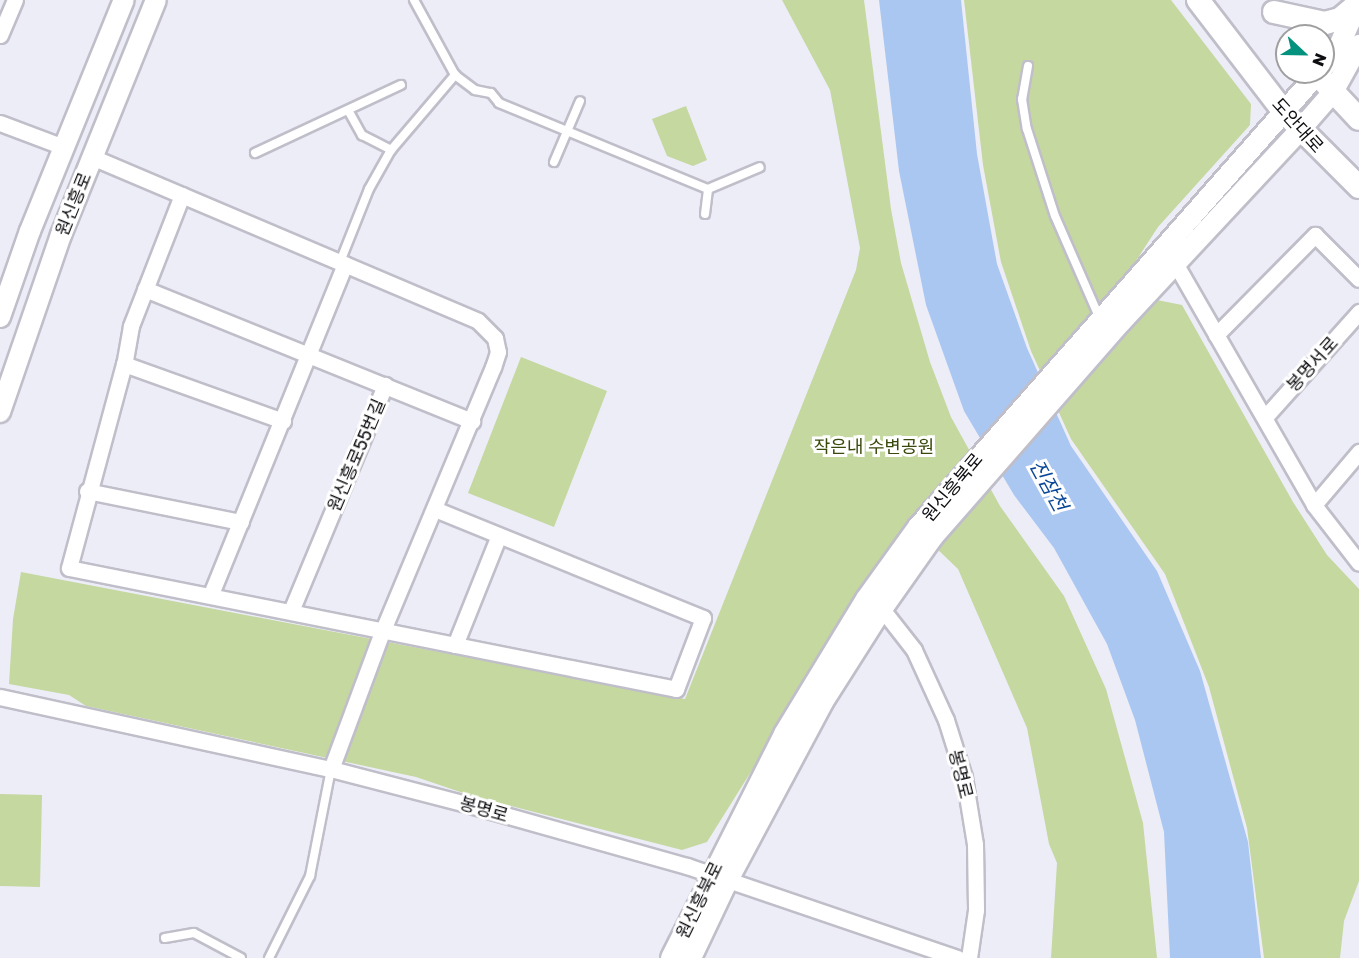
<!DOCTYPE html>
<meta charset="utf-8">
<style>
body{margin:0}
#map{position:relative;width:1359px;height:958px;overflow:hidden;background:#ededf8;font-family:"Golos Text","Noto Sans KR",sans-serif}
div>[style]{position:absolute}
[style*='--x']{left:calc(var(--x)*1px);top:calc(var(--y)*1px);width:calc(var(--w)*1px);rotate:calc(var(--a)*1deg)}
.green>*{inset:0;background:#c5d8a0}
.water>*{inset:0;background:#aac7f2}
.roads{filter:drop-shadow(2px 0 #bfbec9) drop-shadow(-2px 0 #bfbec9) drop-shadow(0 2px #bfbec9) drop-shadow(0 -2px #bfbec9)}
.service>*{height:8px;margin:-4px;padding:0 4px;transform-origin:4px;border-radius:4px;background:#fff}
.minor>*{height:15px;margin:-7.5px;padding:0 7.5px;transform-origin:7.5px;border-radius:7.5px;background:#fff}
.tertiary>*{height:20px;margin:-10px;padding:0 10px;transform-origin:10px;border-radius:10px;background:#fff}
.secondary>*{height:22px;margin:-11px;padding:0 11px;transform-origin:11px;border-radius:11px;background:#fff}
span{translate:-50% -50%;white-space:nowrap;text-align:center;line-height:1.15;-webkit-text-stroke:6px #fff;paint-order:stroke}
.street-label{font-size:18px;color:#0e0e12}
.park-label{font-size:18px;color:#39490b}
.water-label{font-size:20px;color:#0a4897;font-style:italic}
.north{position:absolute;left:1275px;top:24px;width:60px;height:60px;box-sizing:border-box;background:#fff;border:2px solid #9f9fa0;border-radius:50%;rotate:112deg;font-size:16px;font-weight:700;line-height:24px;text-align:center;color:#0e0e12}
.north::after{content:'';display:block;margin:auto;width:21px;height:27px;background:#02927e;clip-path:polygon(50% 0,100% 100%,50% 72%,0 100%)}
</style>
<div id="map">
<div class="green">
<i style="clip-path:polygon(782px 0,864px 0,891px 209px,901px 263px,930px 362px,951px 417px,1000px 506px,1064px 596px,1106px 689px,1143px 823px,1157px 958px,1051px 958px,1057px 863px,1049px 844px,1027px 728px,958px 569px,908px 521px,707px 842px,682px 850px,472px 796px,416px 777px,86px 706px,69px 695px,9px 684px,13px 619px,21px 572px,685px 699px,856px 270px,860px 248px,830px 90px)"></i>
<i style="clip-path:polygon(964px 0,1171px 0,1251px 104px,1250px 125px,1158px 227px,1132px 267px,1157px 300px,1182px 305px,1293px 502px,1327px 555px,1359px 589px,1359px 881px,1344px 921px,1340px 958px,1264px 958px,1247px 828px,1209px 687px,1165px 574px,1071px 439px,1031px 351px,1001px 262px,983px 165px)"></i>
<i style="clip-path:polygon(686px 106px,707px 160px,693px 166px,667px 156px,652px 119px)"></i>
<i style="clip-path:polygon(521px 357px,607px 391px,554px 527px,468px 493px)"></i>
<i style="clip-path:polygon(0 794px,42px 795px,40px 887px,0 886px)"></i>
</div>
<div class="water">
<i style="clip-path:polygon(879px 0,961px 0,977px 154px,997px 264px,1027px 348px,1071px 446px,1157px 571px,1200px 671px,1248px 842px,1261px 958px,1170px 958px,1164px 832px,1135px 720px,1107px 644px,1054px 548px,1014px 495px,964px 411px,926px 305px,899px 171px)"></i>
</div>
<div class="roads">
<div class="service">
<i style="--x:414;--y:0;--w:85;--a:61.3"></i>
<i style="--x:455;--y:75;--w:25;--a:37"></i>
<i style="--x:475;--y:90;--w:16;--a:11"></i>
<i style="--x:491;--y:93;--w:13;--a:51"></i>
<i style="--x:499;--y:103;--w:226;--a:22.4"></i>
<i style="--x:708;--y:189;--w:56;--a:-22.9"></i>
<i style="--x:1028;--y:66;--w:34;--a:100"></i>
<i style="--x:1022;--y:99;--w:30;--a:81"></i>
<i style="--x:1027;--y:129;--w:91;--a:72.2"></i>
<i style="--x:1055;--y:216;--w:112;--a:66.4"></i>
<i style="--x:348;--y:110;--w:29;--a:61"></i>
<i style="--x:362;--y:135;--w:33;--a:27"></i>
<i style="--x:255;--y:153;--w:161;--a:-25"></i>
<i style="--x:554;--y:162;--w:66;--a:-66.9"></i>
<i style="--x:705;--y:214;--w:25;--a:-83"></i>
<i style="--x:340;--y:262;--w:79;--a:-68.3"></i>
<i style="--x:369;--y:189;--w:45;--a:-60.6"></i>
<i style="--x:391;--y:150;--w:99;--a:-49.5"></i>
<i style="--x:165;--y:938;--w:29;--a:-10"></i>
<i style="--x:194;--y:933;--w:53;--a:28"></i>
<i style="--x:269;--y:958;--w:92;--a:-63.4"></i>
<i style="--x:310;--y:876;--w:109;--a:-78.9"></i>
</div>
<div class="minor">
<i style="--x:0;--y:35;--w:38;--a:-67"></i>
<i style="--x:0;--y:123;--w:68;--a:20.6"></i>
<i style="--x:92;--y:157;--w:419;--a:23"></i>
<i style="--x:478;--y:321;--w:24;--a:45"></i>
<i style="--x:495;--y:338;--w:14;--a:78"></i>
<i style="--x:498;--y:352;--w:16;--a:108"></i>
<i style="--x:493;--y:367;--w:287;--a:112.7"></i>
<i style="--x:382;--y:632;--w:146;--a:110.4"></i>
<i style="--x:182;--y:195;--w:141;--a:111.3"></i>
<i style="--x:131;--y:326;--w:39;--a:100"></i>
<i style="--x:124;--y:364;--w:211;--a:105.1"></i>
<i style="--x:69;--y:568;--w:619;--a:11.27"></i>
<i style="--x:676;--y:689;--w:76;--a:-69.2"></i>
<i style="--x:703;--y:618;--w:290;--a:-157.9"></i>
<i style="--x:1175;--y:263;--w:279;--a:60.1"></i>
<i style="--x:1314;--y:505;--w:73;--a:52.2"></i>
<i style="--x:145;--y:289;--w:353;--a:22"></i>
<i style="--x:1216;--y:335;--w:141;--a:-45.3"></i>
<i style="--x:1315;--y:235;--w:62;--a:45"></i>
<i style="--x:124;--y:364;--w:169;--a:19.7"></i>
<i style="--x:1266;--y:416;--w:140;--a:-48.2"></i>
<i style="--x:87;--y:491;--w:157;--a:11.4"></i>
<i style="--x:1314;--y:505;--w:70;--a:-49.7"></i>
<i style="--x:211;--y:594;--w:356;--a:-67.9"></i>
<i style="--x:882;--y:609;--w:52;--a:52"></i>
<i style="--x:914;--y:650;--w:77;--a:65.4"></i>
<i style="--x:946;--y:720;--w:60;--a:72.5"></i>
<i style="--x:964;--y:777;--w:68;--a:80.7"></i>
<i style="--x:975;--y:844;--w:66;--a:89.1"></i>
<i style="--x:976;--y:910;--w:49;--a:98.3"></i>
<i style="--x:291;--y:611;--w:245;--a:-67.4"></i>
<i style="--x:455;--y:645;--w:118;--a:-68.2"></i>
<i style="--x:0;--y:697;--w:339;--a:12.3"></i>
<i style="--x:331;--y:769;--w:139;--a:14.5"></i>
<i style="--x:466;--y:804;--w:230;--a:15.7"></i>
<i style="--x:687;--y:866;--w:286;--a:18.8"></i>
</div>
<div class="tertiary">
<i style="--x:1323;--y:68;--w:25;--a:-53"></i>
<i style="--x:1338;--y:48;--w:48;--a:-65.6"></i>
<i style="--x:0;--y:317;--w:91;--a:-70.8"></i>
<i style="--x:30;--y:231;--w:249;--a:-67.9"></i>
<i style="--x:0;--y:412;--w:187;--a:-71"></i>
<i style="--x:61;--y:235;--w:253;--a:-68"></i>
<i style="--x:671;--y:958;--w:251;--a:-63.2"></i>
<i style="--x:784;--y:734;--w:158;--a:-58.7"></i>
<i style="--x:866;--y:599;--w:89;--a:-54.2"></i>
<i style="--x:918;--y:527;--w:606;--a:-48.61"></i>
<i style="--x:691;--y:958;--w:86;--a:-64.6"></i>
<i style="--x:728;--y:880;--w:202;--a:-61.9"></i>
<i style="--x:823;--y:702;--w:110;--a:-57.6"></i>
<i style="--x:882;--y:609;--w:87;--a:-54.8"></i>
<i style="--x:932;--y:538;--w:287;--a:-48.8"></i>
<i style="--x:1121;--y:322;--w:262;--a:-47"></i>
<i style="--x:1300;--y:130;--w:50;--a:-49"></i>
<i style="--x:1333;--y:92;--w:54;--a:-61"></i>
</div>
<div class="secondary">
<i style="--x:1198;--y:0;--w:141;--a:52.5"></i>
<i style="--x:1284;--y:112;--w:106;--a:45"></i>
<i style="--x:1274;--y:12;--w:52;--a:12.2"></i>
<i style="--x:1325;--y:23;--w:16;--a:-15"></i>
<i style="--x:1340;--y:19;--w:23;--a:-40"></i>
<i style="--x:1315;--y:72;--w:64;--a:46.9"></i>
</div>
</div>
<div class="street-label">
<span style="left:1298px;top:125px;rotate:48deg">도안대로</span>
<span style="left:73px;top:204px;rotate:-68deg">원신흥로</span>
<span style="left:1312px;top:364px;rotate:-48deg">봉명서로</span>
<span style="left:356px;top:455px;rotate:-67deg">원신흥로55번길</span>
<span style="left:952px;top:487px;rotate:-50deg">원신흥북로</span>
<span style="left:961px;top:774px;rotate:76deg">봉명로</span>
<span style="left:484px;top:809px;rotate:16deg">봉명로</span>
<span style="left:699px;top:900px;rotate:-64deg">원신흥북로</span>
</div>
<div class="park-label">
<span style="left:874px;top:446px">작은내 수변공원</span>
</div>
<div class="water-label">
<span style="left:1049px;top:485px;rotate:61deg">진잠천</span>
</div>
<div class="north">N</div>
</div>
